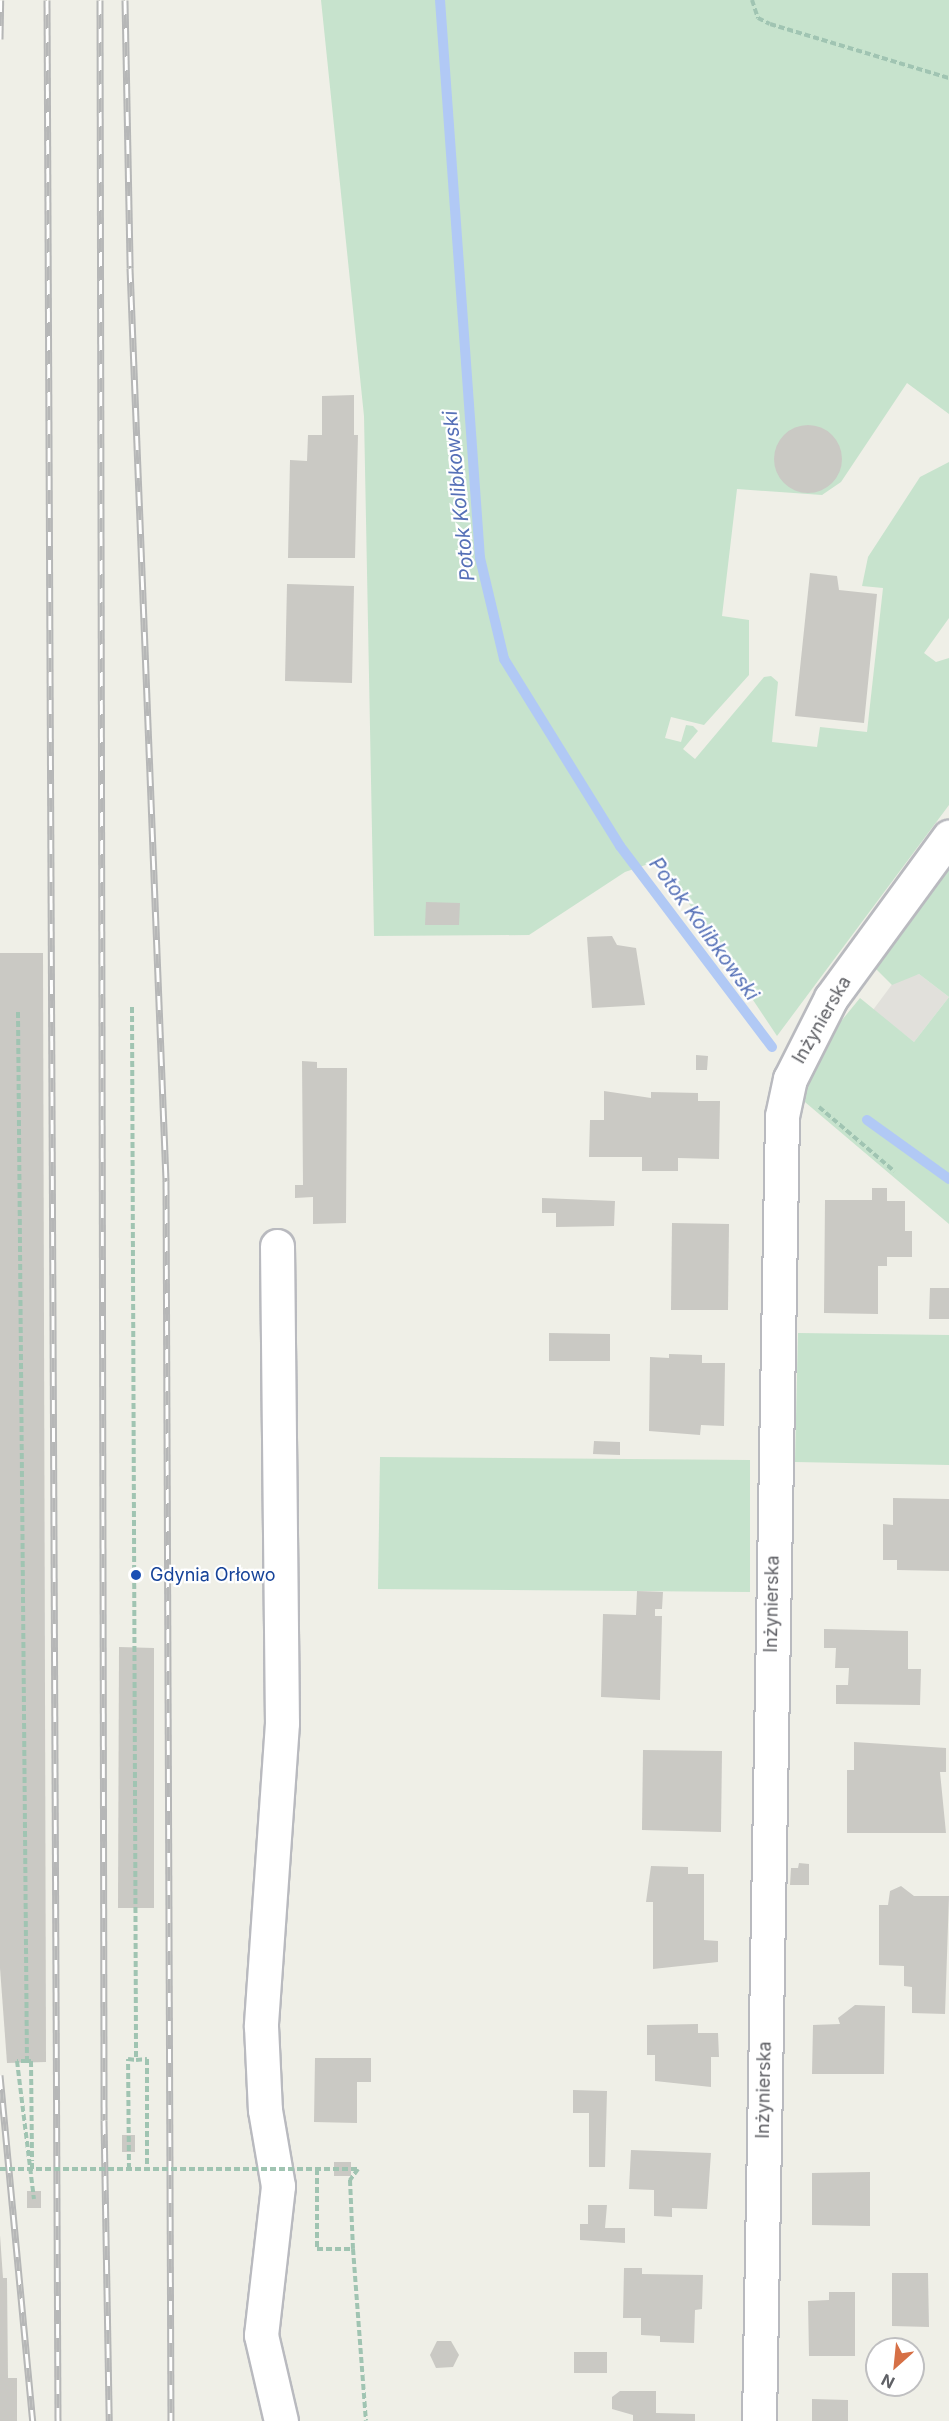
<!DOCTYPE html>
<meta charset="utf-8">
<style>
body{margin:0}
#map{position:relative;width:949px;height:2421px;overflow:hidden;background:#efefe7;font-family:Inter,sans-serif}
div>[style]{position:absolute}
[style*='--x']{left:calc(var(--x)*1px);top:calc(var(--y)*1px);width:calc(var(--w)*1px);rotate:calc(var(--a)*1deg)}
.industrial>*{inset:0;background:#e1e0db}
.green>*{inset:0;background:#c7e3cd}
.stream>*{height:10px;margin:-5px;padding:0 5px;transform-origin:5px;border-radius:5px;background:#b1c9f5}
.building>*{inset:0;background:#cac9c4}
.round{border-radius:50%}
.path>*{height:4px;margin-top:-2px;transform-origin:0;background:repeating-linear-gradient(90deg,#a0c4b2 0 6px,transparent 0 9px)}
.roads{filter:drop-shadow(2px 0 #b9babf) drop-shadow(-2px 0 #b9babf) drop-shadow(0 2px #b9babf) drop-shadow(0 -2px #b9babf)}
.minor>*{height:33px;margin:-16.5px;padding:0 16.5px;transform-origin:16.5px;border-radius:16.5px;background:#fff}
.rail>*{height:7px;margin-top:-3.5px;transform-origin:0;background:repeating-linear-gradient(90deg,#fff 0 14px,#b6b7b7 0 28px);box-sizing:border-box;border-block:2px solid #b6b7b7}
.path-bridge>*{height:4px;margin-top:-2px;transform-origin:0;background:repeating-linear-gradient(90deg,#a0c4b2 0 6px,transparent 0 9px)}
.dots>*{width:16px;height:16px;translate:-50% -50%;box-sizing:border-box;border:3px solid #fff;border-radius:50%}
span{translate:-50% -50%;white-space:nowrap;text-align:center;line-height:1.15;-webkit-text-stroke:4.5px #fff;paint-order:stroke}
.street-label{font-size:18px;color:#5f6065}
.transit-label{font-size:18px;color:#164399}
.left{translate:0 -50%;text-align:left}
.water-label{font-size:20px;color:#5570b7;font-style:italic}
.north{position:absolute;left:865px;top:2337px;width:60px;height:60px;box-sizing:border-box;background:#fff;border:2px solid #bfbfc1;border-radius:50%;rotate:207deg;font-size:16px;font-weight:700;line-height:24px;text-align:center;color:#5f6065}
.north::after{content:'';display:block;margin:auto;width:21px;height:27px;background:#d67046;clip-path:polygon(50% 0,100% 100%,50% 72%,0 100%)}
</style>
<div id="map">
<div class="industrial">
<i style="clip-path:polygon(919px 974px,949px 997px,914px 1042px,873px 1010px,896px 979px)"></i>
</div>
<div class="green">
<i style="clip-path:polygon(321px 0,949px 0,949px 414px,907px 383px,841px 482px,822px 495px,737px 489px,722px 616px,749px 620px,749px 675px,704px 725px,671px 717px,665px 738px,681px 742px,686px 725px,693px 726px,698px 731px,683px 749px,695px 759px,764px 677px,771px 676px,778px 682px,772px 742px,817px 747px,820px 727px,867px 732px,883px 588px,862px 586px,868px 557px,920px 477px,949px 462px,949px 618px,924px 653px,936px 662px,949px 658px,949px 805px,777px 1036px,660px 860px,625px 872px,529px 935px,374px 936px,364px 416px)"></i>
<i style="clip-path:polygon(949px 863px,949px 997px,919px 974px,892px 985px,873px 966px)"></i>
<i style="clip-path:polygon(949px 997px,949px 1224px,799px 1097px,820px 1047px,860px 998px,914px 1042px)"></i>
<i style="clip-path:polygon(798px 1333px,949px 1335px,949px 1465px,795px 1462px)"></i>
<i style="clip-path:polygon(380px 1457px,750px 1460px,750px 1592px,378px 1589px)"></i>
</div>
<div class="stream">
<i style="--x:440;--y:0;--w:559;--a:85.9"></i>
<i style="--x:480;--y:558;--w:104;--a:76.6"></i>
<i style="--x:504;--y:659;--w:220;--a:58.2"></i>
<i style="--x:620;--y:846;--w:252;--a:52.9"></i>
<i style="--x:867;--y:1120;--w:101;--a:35.7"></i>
</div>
<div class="building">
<i style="clip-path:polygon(354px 395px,354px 435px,358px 435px,355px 558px,288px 558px,290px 460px,307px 461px,308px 435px,322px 435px,322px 396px)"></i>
<i class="round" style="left:774px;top:425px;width:68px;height:68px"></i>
<i style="clip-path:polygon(810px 573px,837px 576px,839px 590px,877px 594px,864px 723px,795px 716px)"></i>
<i style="clip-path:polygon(287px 584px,354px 586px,352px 683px,285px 681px)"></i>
<i style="clip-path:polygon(426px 902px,460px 903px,459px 925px,425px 925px)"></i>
<i style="clip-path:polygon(612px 936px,617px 945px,636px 948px,645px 1005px,592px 1008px,587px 937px)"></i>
<i style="clip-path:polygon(0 953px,43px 953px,46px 2062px,7px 2063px,0 1968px)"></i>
<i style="clip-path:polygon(696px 1055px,708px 1056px,707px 1070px,696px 1070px)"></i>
<i style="clip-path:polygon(302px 1061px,317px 1062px,317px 1068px,347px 1068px,346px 1223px,313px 1224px,313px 1197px,295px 1198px,295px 1185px,303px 1185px)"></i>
<i style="clip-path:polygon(604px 1091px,651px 1098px,651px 1092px,698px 1093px,698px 1101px,720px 1101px,719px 1159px,678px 1158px,678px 1171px,642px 1171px,642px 1157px,589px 1157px,590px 1120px,604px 1120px)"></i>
<i style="clip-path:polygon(872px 1188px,887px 1188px,887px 1201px,905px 1201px,905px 1231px,912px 1231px,912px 1257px,887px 1257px,887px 1266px,878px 1266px,878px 1314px,824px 1313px,825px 1200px,872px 1200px)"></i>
<i style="clip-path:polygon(542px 1198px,615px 1201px,614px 1226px,556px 1227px,556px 1213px,542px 1213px)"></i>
<i style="clip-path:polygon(672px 1223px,729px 1224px,728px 1310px,671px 1310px)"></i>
<i style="clip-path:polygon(930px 1288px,949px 1288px,949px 1319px,929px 1319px)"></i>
<i style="clip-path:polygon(549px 1333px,610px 1334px,610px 1361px,549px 1361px)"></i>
<i style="clip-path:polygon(669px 1354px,702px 1355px,702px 1363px,725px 1363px,724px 1426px,701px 1425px,700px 1435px,649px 1431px,650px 1357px,669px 1358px)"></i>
<i style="clip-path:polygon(594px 1441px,620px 1442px,620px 1455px,593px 1454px)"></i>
<i style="clip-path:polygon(893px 1498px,949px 1499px,949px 1571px,897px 1570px,897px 1560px,883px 1560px,883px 1524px,893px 1525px)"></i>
<i style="clip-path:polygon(637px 1591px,663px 1592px,662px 1609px,655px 1609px,655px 1616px,662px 1616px,660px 1700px,601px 1697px,603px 1614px,636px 1615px)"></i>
<i style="clip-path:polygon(824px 1629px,908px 1631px,908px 1669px,921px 1669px,920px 1705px,836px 1704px,836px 1685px,848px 1685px,849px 1668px,835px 1668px,836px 1648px,824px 1648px)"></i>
<i style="clip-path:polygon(119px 1647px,154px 1648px,154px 1908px,118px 1908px)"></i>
<i style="clip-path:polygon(854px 1742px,946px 1748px,946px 1772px,940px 1772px,946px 1833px,847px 1833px,847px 1770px,854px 1770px)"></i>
<i style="clip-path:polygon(643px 1750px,722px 1751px,721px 1832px,642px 1830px)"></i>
<i style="clip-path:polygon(799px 1863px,809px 1864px,809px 1885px,790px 1885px,791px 1868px,798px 1868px)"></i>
<i style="clip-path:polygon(651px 1866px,688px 1867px,688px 1874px,704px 1874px,704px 1940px,718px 1941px,718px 1962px,653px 1969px,653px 1902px,646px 1902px)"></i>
<i style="clip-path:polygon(901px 1886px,914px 1896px,949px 1896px,945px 2014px,912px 2013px,912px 1987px,904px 1986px,904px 1966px,879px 1965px,879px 1905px,888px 1905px,890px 1891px)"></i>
<i style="clip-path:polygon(855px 2005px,885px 2006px,884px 2074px,812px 2074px,813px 2025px,840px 2024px,838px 2018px)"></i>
<i style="clip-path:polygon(698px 2024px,698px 2033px,718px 2033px,719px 2057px,711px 2057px,711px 2087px,655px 2081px,655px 2055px,647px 2055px,647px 2025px)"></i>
<i style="clip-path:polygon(315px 2058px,371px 2058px,371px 2082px,357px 2082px,357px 2123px,314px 2122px)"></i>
<i style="clip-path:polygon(573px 2090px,607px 2091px,605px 2167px,589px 2167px,589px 2113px,573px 2113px)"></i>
<i style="clip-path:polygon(122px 2135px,135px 2135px,135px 2152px,122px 2152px)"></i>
<i style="clip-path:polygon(631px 2150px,711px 2153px,707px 2209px,672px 2208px,672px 2217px,654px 2216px,654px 2190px,629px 2189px)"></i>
<i style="clip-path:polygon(334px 2162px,351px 2162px,351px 2176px,334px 2176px)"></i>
<i style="clip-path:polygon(870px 2172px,870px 2226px,812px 2225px,812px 2173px)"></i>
<i style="clip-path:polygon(27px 2191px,41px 2191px,41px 2208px,27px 2208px)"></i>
<i style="clip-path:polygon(588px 2205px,607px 2205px,605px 2228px,625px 2228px,625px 2243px,580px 2240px,580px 2224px,588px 2224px)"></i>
<i style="clip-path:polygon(0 2235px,3px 2278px,7px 2278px,8px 2378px,17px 2378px,17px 2421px,0 2421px)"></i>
<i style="clip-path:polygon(624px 2268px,642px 2268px,642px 2274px,703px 2275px,702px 2309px,695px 2310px,694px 2343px,660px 2342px,660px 2336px,641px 2335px,641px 2318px,623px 2318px)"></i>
<i style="clip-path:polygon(892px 2273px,928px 2273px,929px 2327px,892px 2326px)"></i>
<i style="clip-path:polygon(829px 2292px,855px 2292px,855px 2356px,809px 2356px,808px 2301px,829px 2300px)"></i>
<i style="clip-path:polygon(437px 2341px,451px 2341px,459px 2355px,453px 2367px,436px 2368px,430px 2355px)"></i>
<i style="clip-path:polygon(574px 2352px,607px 2352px,607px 2373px,574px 2373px)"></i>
<i style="clip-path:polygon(620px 2391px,656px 2391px,656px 2413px,695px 2414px,695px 2421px,633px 2421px,633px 2415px,612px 2409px,612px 2397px)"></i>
<i style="clip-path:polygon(812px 2399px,848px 2400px,848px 2421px,812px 2421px)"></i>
</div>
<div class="path">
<i style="--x:752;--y:0;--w:19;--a:72"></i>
<i style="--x:758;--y:18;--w:13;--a:27"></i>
<i style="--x:770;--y:24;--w:187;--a:16.8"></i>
<i style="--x:132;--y:1007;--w:1053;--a:89.78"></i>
<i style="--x:136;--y:2060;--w:11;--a:-5"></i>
<i style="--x:147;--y:2059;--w:110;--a:90"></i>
<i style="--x:18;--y:1012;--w:1049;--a:89.51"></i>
<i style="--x:27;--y:2061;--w:4;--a:0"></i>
<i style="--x:31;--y:2061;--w:100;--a:89.4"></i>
<i style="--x:819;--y:1107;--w:99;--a:40.5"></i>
<i style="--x:27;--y:2061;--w:10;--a:180"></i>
<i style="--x:17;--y:2061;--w:139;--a:83"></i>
<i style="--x:129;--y:2169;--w:110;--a:-90.5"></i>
<i style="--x:128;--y:2059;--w:8;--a:7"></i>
<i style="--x:317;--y:2169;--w:80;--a:90"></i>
<i style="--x:317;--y:2249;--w:36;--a:0"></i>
<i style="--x:353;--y:2249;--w:172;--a:85.7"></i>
<i style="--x:342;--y:2169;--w:16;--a:0"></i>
<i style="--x:358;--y:2169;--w:14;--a:126"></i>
<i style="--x:350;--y:2180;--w:69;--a:87.5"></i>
</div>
<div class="roads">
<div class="minor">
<i style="--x:277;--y:1246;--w:477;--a:89.4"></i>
<i style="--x:282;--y:1723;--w:304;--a:94"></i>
<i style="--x:261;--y:2026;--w:84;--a:87.3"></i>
<i style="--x:265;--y:2110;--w:77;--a:80.3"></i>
<i style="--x:278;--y:2186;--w:150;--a:96.5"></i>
<i style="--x:261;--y:2335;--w:88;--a:76.9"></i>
<i style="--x:759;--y:2421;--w:1305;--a:-88.99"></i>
<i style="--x:782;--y:1116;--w:38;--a:-78"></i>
<i style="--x:790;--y:1079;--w:91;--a:-63.2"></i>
<i style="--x:831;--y:998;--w:200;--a:-53.8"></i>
</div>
</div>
<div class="rail">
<i style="--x:47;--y:0;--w:2421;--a:89.74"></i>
<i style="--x:100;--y:0;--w:2120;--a:89.89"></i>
<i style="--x:104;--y:2120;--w:301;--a:89"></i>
<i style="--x:125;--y:0;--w:268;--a:88.9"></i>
<i style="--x:130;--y:268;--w:914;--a:87.74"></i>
<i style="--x:166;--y:1181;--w:1240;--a:89.77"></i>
<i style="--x:0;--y:39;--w:39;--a:-89"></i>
<i style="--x:0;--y:2075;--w:348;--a:84.6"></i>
</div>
<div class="path-bridge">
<i style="--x:0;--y:2169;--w:342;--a:0"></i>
<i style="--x:32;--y:2169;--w:8;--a:-90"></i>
</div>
<div class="dots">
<i style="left:136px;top:1575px;background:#1a4fb4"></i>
</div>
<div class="street-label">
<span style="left:822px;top:1020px;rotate:-60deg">Inżynierska</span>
<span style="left:772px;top:1604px;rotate:-89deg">Inżynierska</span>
<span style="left:764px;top:2090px;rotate:-89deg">Inżynierska</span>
</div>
<div class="transit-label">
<span class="left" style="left:150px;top:1575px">Gdynia Orłowo</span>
</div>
<div class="water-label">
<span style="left:459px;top:496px;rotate:-96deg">Potok Kolibkowski</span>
<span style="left:704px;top:929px;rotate:54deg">Potok Kolibkowski</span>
</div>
<div class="north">N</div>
</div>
